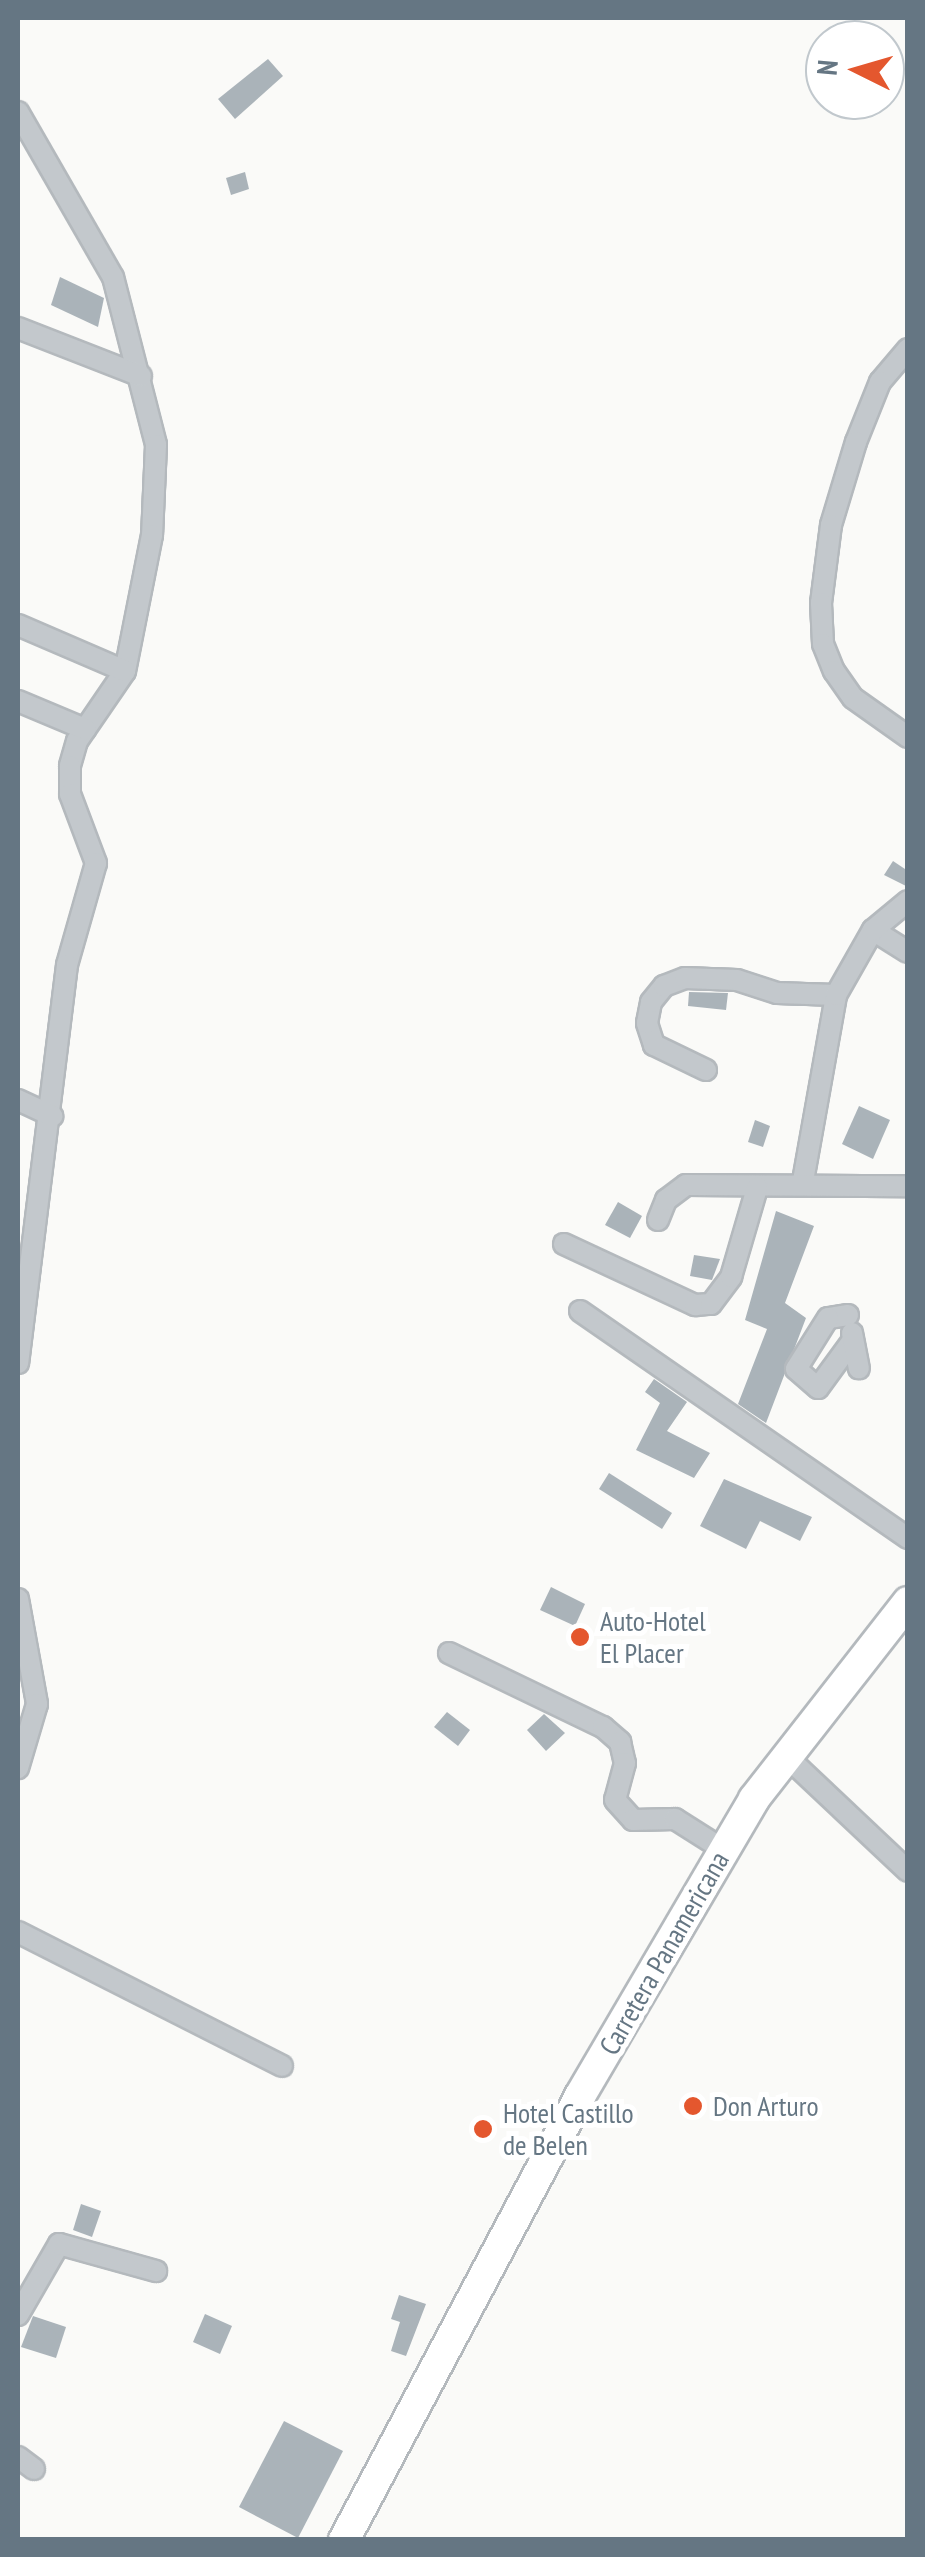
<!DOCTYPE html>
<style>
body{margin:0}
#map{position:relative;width:925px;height:2557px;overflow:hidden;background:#fafaf8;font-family:"PT Sans Narrow",sans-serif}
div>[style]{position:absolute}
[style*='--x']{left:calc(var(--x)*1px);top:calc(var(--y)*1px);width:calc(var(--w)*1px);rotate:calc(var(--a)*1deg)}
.building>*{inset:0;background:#aab3b9}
.roads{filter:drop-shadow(2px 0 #b4b9bd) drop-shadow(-2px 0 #b4b9bd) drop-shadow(0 2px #b4b9bd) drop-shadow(0 -2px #b4b9bd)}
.minor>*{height:20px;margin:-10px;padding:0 10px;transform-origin:10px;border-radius:10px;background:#c3c8cc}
.highway>*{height:30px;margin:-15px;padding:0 15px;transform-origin:15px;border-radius:15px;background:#fff}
.dots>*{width:28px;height:28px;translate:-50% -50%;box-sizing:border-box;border:5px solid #fff;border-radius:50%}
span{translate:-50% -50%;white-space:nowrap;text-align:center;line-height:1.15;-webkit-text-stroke:10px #fff;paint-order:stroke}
.poi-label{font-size:28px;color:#657683}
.left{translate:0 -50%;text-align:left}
.street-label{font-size:28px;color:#657683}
.frame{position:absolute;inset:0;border:20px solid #657683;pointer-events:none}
.north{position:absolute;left:805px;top:20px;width:100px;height:100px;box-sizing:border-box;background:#fff;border:2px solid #c1c8cd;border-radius:50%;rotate:275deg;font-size:28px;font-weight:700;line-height:40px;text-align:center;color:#657683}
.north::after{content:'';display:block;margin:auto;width:35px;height:45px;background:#e4572e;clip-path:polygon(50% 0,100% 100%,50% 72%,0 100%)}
</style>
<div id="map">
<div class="building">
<i style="clip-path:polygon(268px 59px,283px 76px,235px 119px,218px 99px)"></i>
<i style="clip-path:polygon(245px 172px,249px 189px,231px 195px,226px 178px)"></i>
<i style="clip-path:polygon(60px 277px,104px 298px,98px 327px,51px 305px)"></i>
<i style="clip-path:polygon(893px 861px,908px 871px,908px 887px,884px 875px)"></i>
<i style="clip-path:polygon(689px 992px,728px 993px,726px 1010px,688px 1006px)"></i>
<i style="clip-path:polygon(859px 1106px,890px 1120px,873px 1159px,842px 1144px)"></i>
<i style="clip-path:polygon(755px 1120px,770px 1126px,763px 1147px,748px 1142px)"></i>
<i style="clip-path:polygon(618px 1202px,642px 1216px,630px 1238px,605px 1225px)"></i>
<i style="clip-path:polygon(776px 1211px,814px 1226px,785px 1303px,806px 1318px,766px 1423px,738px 1404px,767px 1329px,745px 1320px)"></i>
<i style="clip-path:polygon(694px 1255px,720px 1259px,712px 1280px,690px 1276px)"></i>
<i style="clip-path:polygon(654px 1379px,687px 1402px,667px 1431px,710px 1453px,694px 1478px,636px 1450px,660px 1403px,645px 1392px)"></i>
<i style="clip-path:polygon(609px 1473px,672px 1513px,662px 1529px,599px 1489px)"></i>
<i style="clip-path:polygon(724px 1479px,812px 1517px,800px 1541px,760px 1521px,746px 1549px,700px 1526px)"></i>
<i style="clip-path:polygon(551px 1587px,585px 1604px,575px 1626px,540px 1610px)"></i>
<i style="clip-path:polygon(447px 1712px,470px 1730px,458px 1746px,434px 1727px)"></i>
<i style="clip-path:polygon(544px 1714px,565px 1733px,546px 1751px,527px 1730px)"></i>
<i style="clip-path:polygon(81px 2204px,101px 2211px,92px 2237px,73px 2230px)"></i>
<i style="clip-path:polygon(399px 2295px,426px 2304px,406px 2356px,391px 2351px,400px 2322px,391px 2319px)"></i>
<i style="clip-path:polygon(205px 2314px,232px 2326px,220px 2354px,193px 2342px)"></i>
<i style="clip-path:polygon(33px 2316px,66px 2327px,56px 2358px,21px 2347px)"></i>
<i style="clip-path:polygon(284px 2421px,343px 2451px,298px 2538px,239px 2507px)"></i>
</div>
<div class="roads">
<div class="minor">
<i style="--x:18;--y:112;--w:190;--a:60.1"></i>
<i style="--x:113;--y:277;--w:173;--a:75.6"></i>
<i style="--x:156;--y:445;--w:90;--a:92.5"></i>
<i style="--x:152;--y:535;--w:139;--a:101.2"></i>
<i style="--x:125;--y:671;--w:85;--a:124.4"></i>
<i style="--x:77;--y:741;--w:26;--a:106"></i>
<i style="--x:70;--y:766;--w:28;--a:90"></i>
<i style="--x:70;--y:794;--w:74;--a:69.4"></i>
<i style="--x:96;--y:863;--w:106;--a:105.9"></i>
<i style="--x:67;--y:965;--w:401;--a:97"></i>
<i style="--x:18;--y:328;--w:132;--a:21.3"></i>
<i style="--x:908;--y:349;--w:43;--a:130.3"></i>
<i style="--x:880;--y:382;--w:65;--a:111.8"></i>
<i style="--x:856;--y:442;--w:87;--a:106.8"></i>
<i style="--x:831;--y:525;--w:79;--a:97.3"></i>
<i style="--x:821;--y:603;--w:41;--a:87.2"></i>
<i style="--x:823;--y:644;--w:29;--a:68"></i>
<i style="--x:834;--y:671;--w:33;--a:55"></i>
<i style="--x:853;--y:698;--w:67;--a:35.3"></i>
<i style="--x:18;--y:625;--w:116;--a:23.3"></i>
<i style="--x:18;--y:701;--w:73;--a:22.7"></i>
<i style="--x:873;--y:930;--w:41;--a:32.2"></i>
<i style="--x:706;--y:1070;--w:58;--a:-154.3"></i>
<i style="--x:654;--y:1045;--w:23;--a:-108"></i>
<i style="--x:647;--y:1023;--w:21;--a:-79"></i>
<i style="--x:651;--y:1002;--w:21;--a:-51"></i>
<i style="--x:664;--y:986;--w:22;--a:-21"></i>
<i style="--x:685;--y:978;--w:52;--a:2.2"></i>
<i style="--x:737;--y:980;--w:42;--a:18"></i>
<i style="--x:777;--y:993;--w:59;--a:1.9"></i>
<i style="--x:18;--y:1100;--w:38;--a:25"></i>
<i style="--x:803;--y:1181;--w:189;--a:-79.9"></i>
<i style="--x:836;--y:995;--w:75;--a:-60.4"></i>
<i style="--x:873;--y:930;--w:45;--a:-39.6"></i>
<i style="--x:658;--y:1220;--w:22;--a:-68"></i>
<i style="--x:666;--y:1200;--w:25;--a:-37"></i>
<i style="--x:686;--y:1185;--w:222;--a:0.3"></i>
<i style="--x:564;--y:1244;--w:145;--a:25"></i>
<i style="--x:695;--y:1305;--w:16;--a:-4"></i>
<i style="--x:711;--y:1304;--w:34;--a:-53"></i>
<i style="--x:731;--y:1277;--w:93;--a:-73.7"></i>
<i style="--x:580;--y:1311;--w:399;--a:34.7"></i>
<i style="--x:848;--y:1315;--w:20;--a:171"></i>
<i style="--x:828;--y:1318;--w:60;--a:122.1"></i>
<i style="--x:796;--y:1369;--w:29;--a:41"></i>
<i style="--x:818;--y:1388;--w:59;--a:-53.9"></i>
<i style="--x:852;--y:1333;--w:36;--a:79"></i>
<i style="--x:18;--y:1599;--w:107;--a:79.7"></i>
<i style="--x:37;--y:1704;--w:67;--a:106.5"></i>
<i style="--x:449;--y:1653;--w:171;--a:25.7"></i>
<i style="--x:603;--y:1727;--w:23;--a:41"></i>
<i style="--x:620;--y:1742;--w:22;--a:77"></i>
<i style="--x:625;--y:1763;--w:38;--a:105"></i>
<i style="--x:615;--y:1800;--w:27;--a:48"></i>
<i style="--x:633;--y:1820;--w:42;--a:-1.4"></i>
<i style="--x:675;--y:1819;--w:58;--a:32.3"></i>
<i style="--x:787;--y:1757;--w:166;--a:43.3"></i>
<i style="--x:18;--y:1932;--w:296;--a:26.9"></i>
<i style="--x:18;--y:2315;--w:82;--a:-60"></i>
<i style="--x:59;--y:2244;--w:101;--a:15.6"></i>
<i style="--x:18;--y:2457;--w:20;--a:37"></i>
</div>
<div class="highway">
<i style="--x:344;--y:2540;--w:503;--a:-62.01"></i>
<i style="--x:580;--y:2096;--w:344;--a:-59.6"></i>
<i style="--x:754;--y:1799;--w:250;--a:-52"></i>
</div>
</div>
<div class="dots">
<i style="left:580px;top:1637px;background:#e4572e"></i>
<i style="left:693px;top:2106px;background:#e4572e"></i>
<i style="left:483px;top:2129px;background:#e4572e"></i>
</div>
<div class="poi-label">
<span class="left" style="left:600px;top:1637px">Auto-Hotel<br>El Placer</span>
<span class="left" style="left:713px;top:2106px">Don Arturo</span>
<span class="left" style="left:503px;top:2129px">Hotel Castillo<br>de Belen</span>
</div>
<div class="street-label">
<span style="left:664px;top:1953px;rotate:-60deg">Carretera Panamericana</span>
</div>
<div class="frame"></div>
<div class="north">N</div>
</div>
